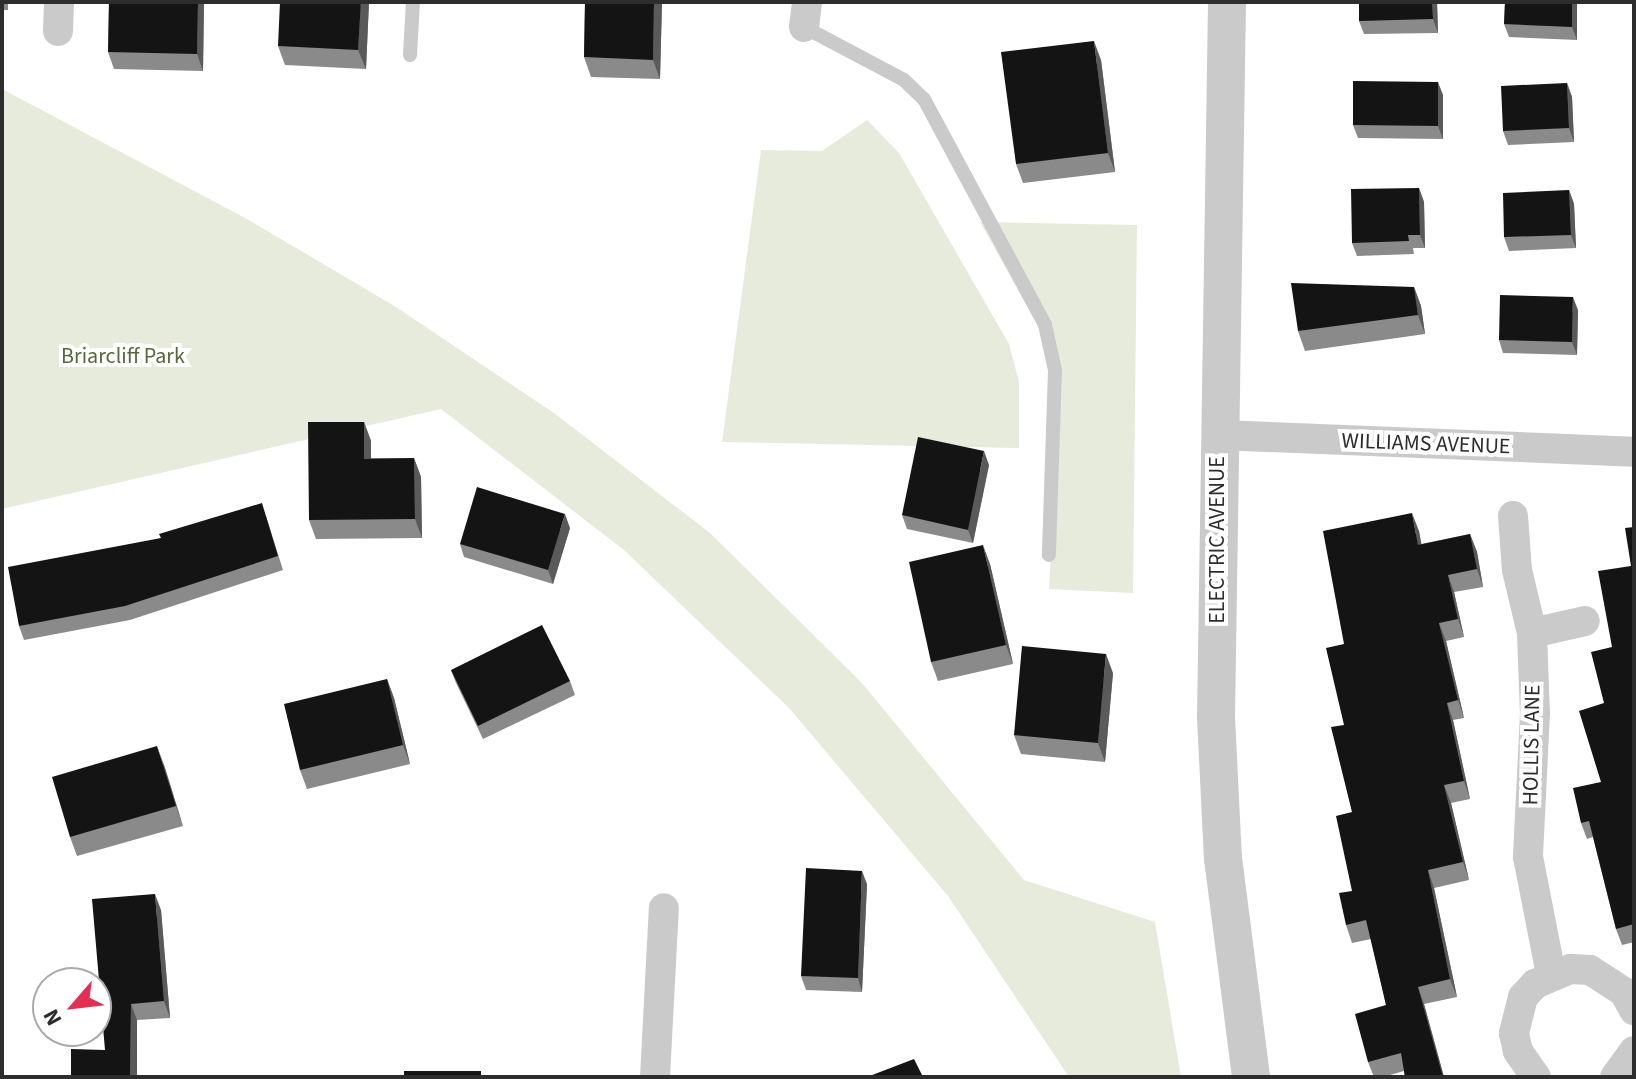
<!DOCTYPE html>
<style>
body{margin:0}
#map{position:relative;width:1636px;height:1079px;overflow:hidden;background:#fff;font-family:"Source Sans 3",sans-serif}
div>[style]{position:absolute}
[style*='--x']{left:calc(var(--x)*1px);top:calc(var(--y)*1px);width:calc(var(--w)*1px);rotate:calc(var(--a)*1deg)}
.green>*{inset:0;background:#e6ebdb}
.service>*{height:14px;margin:-7px;padding:0 7px;transform-origin:7px;border-radius:7px;background:#cacaca}
.minor>*{height:30px;margin:-15px;padding:0 15px;transform-origin:15px;border-radius:15px;background:#cacaca}
.tertiary>*{height:38px;margin:-19px;padding:0 19px;transform-origin:19px;border-radius:19px;background:#cacaca}
.wall>*{inset:0;background:#8a8a8a}
.shaded-wall>*{inset:0;background:#5a5a5a}
.building>*{inset:0;background:#141414}
span{translate:-50% -50%;white-space:nowrap;text-align:center;line-height:1.15;-webkit-text-stroke:8px #fff;paint-order:stroke}
.park-label{font-size:22px;color:#56693b}
.street-label{font-size:22px;color:#2d2d2d}
.frame{position:absolute;inset:0;border:4px solid #2d2d2d;pointer-events:none}
.north{position:absolute;left:32px;top:967px;width:80px;height:80px;box-sizing:border-box;background:#fff;border:2px solid #ababab;border-radius:50%;rotate:242deg;font-size:22px;font-weight:700;line-height:32px;text-align:center;color:#2d2d2d}
.north::after{content:'';display:block;margin:auto;width:28px;height:36px;background:#e62e52;clip-path:polygon(50% 0,100% 100%,50% 72%,0 100%)}
</style>
<div id="map">
<div class="green">
<i style="clip-path:polygon(2px 89px,247px 219px,396px 307px,554px 413px,710px 533px,862px 683px,1024px 880px,1155px 922px,1181px 1077px,1069px 1077px,948px 896px,789px 708px,624px 550px,441px 409px,2px 509px)"></i>
<i style="clip-path:polygon(867px 120px,899px 153px,1009px 344px,1019px 382px,1019px 448px,722px 442px,761px 150px,822px 151px)"></i>
<i style="clip-path:polygon(980px 222px,1137px 225px,1133px 593px,1049px 589px,1059px 402px,1052px 351px)"></i>
</div>
<div class="service">
<i style="--x:804;--y:27;--w:113;--a:27.9"></i>
<i style="--x:904;--y:80;--w:28;--a:44"></i>
<i style="--x:924;--y:99;--w:256;--a:61.8"></i>
<i style="--x:1045;--y:325;--w:46;--a:77.5"></i>
<i style="--x:1055;--y:370;--w:185;--a:91.9"></i>
<i style="--x:410;--y:55;--w:53;--a:-86.8"></i>
</div>
<div class="minor">
<i style="--x:804;--y:27;--w:25;--a:-83"></i>
<i style="--x:58;--y:31;--w:29;--a:-88"></i>
<i style="--x:1219;--y:435;--w:415;--a:2.3"></i>
<i style="--x:1513;--y:516;--w:54;--a:85.8"></i>
<i style="--x:1517;--y:570;--w:65;--a:76.6"></i>
<i style="--x:1532;--y:633;--w:80;--a:87.9"></i>
<i style="--x:1535;--y:713;--w:144;--a:92.8"></i>
<i style="--x:1528;--y:857;--w:119;--a:78.9"></i>
<i style="--x:1532;--y:633;--w:54;--a:-12.8"></i>
<i style="--x:655;--y:1077;--w:169;--a:-87"></i>
<i style="--x:1536;--y:1077;--w:32;--a:-125"></i>
<i style="--x:1518;--y:1051;--w:18;--a:-103"></i>
<i style="--x:1514;--y:1033;--w:37;--a:-76"></i>
<i style="--x:1523;--y:997;--w:18;--a:-47"></i>
<i style="--x:1535;--y:984;--w:39;--a:-23"></i>
<i style="--x:1571;--y:969;--w:19;--a:3"></i>
<i style="--x:1590;--y:970;--w:40;--a:32.9"></i>
<i style="--x:1624;--y:992;--w:21;--a:61"></i>
<i style="--x:1615;--y:1077;--w:32;--a:-54"></i>
</div>
<div class="tertiary">
<i style="--x:1227;--y:2;--w:715;--a:90.88"></i>
<i style="--x:1216;--y:717;--w:141;--a:87.2"></i>
<i style="--x:1223;--y:858;--w:221;--a:82.7"></i>
</div>
<div class="wall">
<i style="clip-path:polygon(2px 2px,8px 2px,8px 10px,2px 10px)"></i>
<i style="clip-path:polygon(109px 2px,204px 2px,203px 71px,114px 69px,108px 52px)"></i>
<i style="clip-path:polygon(369px 2px,366px 69px,285px 65px,278px 46px)"></i>
<i style="clip-path:polygon(585px 2px,662px 2px,660px 79px,591px 77px,584px 57px)"></i>
<i style="clip-path:polygon(1359px 2px,1437px 2px,1438px 33px,1364px 34px,1359px 21px)"></i>
<i style="clip-path:polygon(1505px 2px,1577px 2px,1577px 40px,1509px 37px,1504px 24px)"></i>
<i style="clip-path:polygon(1101px 60px,1115px 172px,1023px 183px,1016px 164px)"></i>
<i style="clip-path:polygon(1567px 83px,1572px 97px,1574px 142px,1508px 145px,1503px 131px)"></i>
<i style="clip-path:polygon(1443px 95px,1443px 139px,1358px 138px,1353px 125px)"></i>
<i style="clip-path:polygon(1419px 188px,1424px 202px,1425px 248px,1413px 248px,1414px 254px,1357px 256px,1352px 243px)"></i>
<i style="clip-path:polygon(1569px 190px,1574px 204px,1576px 248px,1509px 251px,1504px 237px)"></i>
<i style="clip-path:polygon(1414px 287px,1421px 306px,1425px 334px,1305px 351px,1298px 331px)"></i>
<i style="clip-path:polygon(1578px 310px,1577px 355px,1503px 353px,1499px 340px)"></i>
<i style="clip-path:polygon(364px 422px,371px 441px,371px 458px,414px 458px,421px 477px,422px 538px,316px 539px,309px 520px)"></i>
<i style="clip-path:polygon(989px 465px,973px 543px,907px 529px,902px 515px)"></i>
<i style="clip-path:polygon(266px 516px,283px 570px,130px 620px,24px 640px,19px 626px,161px 538px)"></i>
<i style="clip-path:polygon(1634px 527px,1634px 942px,1622px 945px,1616px 929px,1593px 837px,1587px 839px,1581px 823px,1601px 782px,1604px 703px,1612px 647px,1631px 566px)"></i>
<i style="clip-path:polygon(570px 528px,553px 584px,464px 557px,460px 544px)"></i>
<i style="clip-path:polygon(1419px 531px,1421px 544px,1470px 534px,1477px 552px,1483px 587px,1454px 592px,1464px 637px,1446px 641px,1464px 718px,1453px 720px,1470px 799px,1451px 803px,1469px 880px,1434px 888px,1457px 997px,1424px 1004px,1444px 1077px,1405px 1077px,1404px 1071px,1383px 1077px,1374px 1077px,1368px 1062px,1386px 1005px,1371px 939px,1352px 943px,1346px 925px,1352px 891px,1352px 812px,1344px 725px,1344px 644px)"></i>
<i style="clip-path:polygon(990px 564px,1013px 664px,938px 681px,931px 662px)"></i>
<i style="clip-path:polygon(451px 670px,570px 681px,575px 695px,483px 739px,456px 683px)"></i>
<i style="clip-path:polygon(1113px 673px,1105px 762px,1021px 754px,1014px 735px)"></i>
<i style="clip-path:polygon(387px 679px,394px 698px,410px 764px,307px 789px,300px 770px)"></i>
<i style="clip-path:polygon(164px 765px,183px 826px,77px 856px,70px 837px)"></i>
<i style="clip-path:polygon(867px 884px,862px 992px,806px 990px,801px 976px)"></i>
<i style="clip-path:polygon(161px 910px,170px 1018px,137px 1020px,137px 1077px,105px 1050px)"></i>
</div>
<div class="shaded-wall">
<i style="clip-path:polygon(198px 2px,204px 2px,203px 71px,197px 54px)"></i>
<i style="clip-path:polygon(361px 2px,369px 2px,366px 69px,358px 50px)"></i>
<i style="clip-path:polygon(654px 2px,662px 2px,660px 79px,653px 60px)"></i>
<i style="clip-path:polygon(1432px 2px,1437px 2px,1438px 33px,1433px 19px)"></i>
<i style="clip-path:polygon(1572px 2px,1577px 2px,1577px 40px,1572px 27px)"></i>
<i style="clip-path:polygon(1094px 41px,1101px 60px,1115px 172px,1108px 153px)"></i>
<i style="clip-path:polygon(1438px 82px,1443px 95px,1443px 139px,1438px 126px)"></i>
<i style="clip-path:polygon(1567px 83px,1572px 97px,1574px 142px,1569px 128px)"></i>
<i style="clip-path:polygon(1419px 188px,1424px 202px,1425px 248px,1420px 235px)"></i>
<i style="clip-path:polygon(1569px 190px,1574px 204px,1576px 248px,1571px 235px)"></i>
<i style="clip-path:polygon(1414px 287px,1421px 306px,1425px 334px,1418px 315px)"></i>
<i style="clip-path:polygon(1573px 297px,1578px 310px,1577px 355px,1572px 342px)"></i>
<i style="clip-path:polygon(364px 422px,371px 441px,371px 478px,364px 459px)"></i>
<i style="clip-path:polygon(984px 451px,989px 465px,973px 543px,968px 530px)"></i>
<i style="clip-path:polygon(414px 458px,421px 477px,422px 538px,415px 519px)"></i>
<i style="clip-path:polygon(1412px 513px,1419px 531px,1425px 563px,1418px 545px)"></i>
<i style="clip-path:polygon(565px 514px,570px 528px,553px 584px,548px 570px)"></i>
<i style="clip-path:polygon(1470px 534px,1477px 552px,1483px 587px,1477px 569px)"></i>
<i style="clip-path:polygon(983px 545px,990px 564px,1013px 664px,1006px 645px)"></i>
<i style="clip-path:polygon(1448px 575px,1454px 592px,1464px 637px,1458px 619px)"></i>
<i style="clip-path:polygon(1439px 623px,1446px 641px,1464px 718px,1458px 700px)"></i>
<i style="clip-path:polygon(1106px 654px,1113px 673px,1105px 762px,1098px 743px)"></i>
<i style="clip-path:polygon(387px 679px,394px 698px,410px 764px,403px 745px)"></i>
<i style="clip-path:polygon(1447px 703px,1453px 720px,1470px 799px,1464px 781px)"></i>
<i style="clip-path:polygon(157px 746px,164px 765px,183px 826px,176px 806px)"></i>
<i style="clip-path:polygon(1444px 785px,1451px 803px,1469px 880px,1463px 862px)"></i>
<i style="clip-path:polygon(1428px 870px,1434px 888px,1457px 997px,1450px 979px)"></i>
<i style="clip-path:polygon(862px 871px,867px 884px,862px 992px,858px 978px)"></i>
<i style="clip-path:polygon(155px 894px,161px 910px,170px 1018px,164px 1001px)"></i>
<i style="clip-path:polygon(1418px 987px,1424px 1004px,1444px 1077px,1443px 1077px)"></i>
<i style="clip-path:polygon(131px 1004px,137px 1020px,137px 1077px,130px 1077px)"></i>
</div>
<div class="building">
<i style="clip-path:polygon(109px 2px,198px 2px,197px 54px,108px 52px)"></i>
<i style="clip-path:polygon(280px 2px,361px 2px,358px 50px,278px 46px)"></i>
<i style="clip-path:polygon(585px 2px,654px 2px,653px 60px,584px 57px)"></i>
<i style="clip-path:polygon(1359px 2px,1432px 2px,1433px 19px,1359px 21px)"></i>
<i style="clip-path:polygon(1505px 2px,1572px 2px,1572px 27px,1504px 24px)"></i>
<i style="clip-path:polygon(1094px 41px,1108px 153px,1016px 164px,1001px 52px)"></i>
<i style="clip-path:polygon(1353px 81px,1438px 82px,1438px 126px,1353px 125px)"></i>
<i style="clip-path:polygon(1567px 83px,1569px 128px,1503px 131px,1501px 86px)"></i>
<i style="clip-path:polygon(1419px 188px,1420px 235px,1408px 235px,1409px 241px,1352px 243px,1351px 189px)"></i>
<i style="clip-path:polygon(1569px 190px,1571px 235px,1504px 237px,1503px 193px)"></i>
<i style="clip-path:polygon(1291px 283px,1414px 287px,1418px 315px,1298px 331px)"></i>
<i style="clip-path:polygon(1500px 295px,1573px 297px,1572px 342px,1499px 340px)"></i>
<i style="clip-path:polygon(308px 422px,364px 422px,364px 459px,414px 458px,415px 519px,309px 520px)"></i>
<i style="clip-path:polygon(918px 437px,984px 451px,968px 530px,902px 515px)"></i>
<i style="clip-path:polygon(477px 487px,565px 514px,548px 570px,460px 544px)"></i>
<i style="clip-path:polygon(262px 503px,278px 556px,125px 606px,19px 626px,8px 567px,161px 538px,159px 534px)"></i>
<i style="clip-path:polygon(1412px 513px,1418px 545px,1470px 534px,1477px 569px,1448px 575px,1458px 619px,1439px 623px,1458px 700px,1447px 703px,1464px 781px,1444px 785px,1463px 862px,1428px 870px,1450px 979px,1418px 987px,1443px 1077px,1405px 1077px,1401px 1053px,1368px 1062px,1355px 1014px,1386px 1005px,1366px 920px,1346px 925px,1339px 893px,1352px 891px,1336px 816px,1352px 812px,1331px 727px,1344px 725px,1326px 648px,1344px 644px,1323px 531px)"></i>
<i style="clip-path:polygon(1634px 527px,1634px 924px,1616px 929px,1589px 821px,1581px 823px,1573px 788px,1601px 782px,1579px 711px,1604px 703px,1591px 652px,1612px 647px,1598px 571px,1631px 566px,1625px 528px)"></i>
<i style="clip-path:polygon(983px 545px,1006px 645px,931px 662px,909px 562px)"></i>
<i style="clip-path:polygon(542px 625px,570px 681px,478px 726px,451px 670px)"></i>
<i style="clip-path:polygon(1022px 646px,1106px 654px,1098px 743px,1014px 735px)"></i>
<i style="clip-path:polygon(387px 679px,403px 745px,300px 770px,284px 704px)"></i>
<i style="clip-path:polygon(157px 746px,176px 806px,70px 837px,52px 777px)"></i>
<i style="clip-path:polygon(806px 868px,862px 871px,858px 978px,801px 976px)"></i>
<i style="clip-path:polygon(155px 894px,164px 1001px,131px 1004px,130px 1077px,71px 1077px,71px 1049px,105px 1050px,92px 899px)"></i>
<i style="clip-path:polygon(914px 1059px,923px 1077px,867px 1077px)"></i>
<i style="clip-path:polygon(404px 1071px,481px 1071px,481px 1077px,404px 1077px)"></i>
</div>
<div class="park-label">
<span style="left:123px;top:357px">Briarcliff Park</span>
</div>
<div class="street-label">
<span style="left:1426px;top:444px;rotate:2deg">WILLIAMS AVENUE</span>
<span style="left:1218px;top:540px;rotate:-90deg">ELECTRIC AVENUE</span>
<span style="left:1532px;top:745px;rotate:-89deg">HOLLIS LANE</span>
</div>
<div class="frame"></div>
<div class="north">N</div>
</div>
